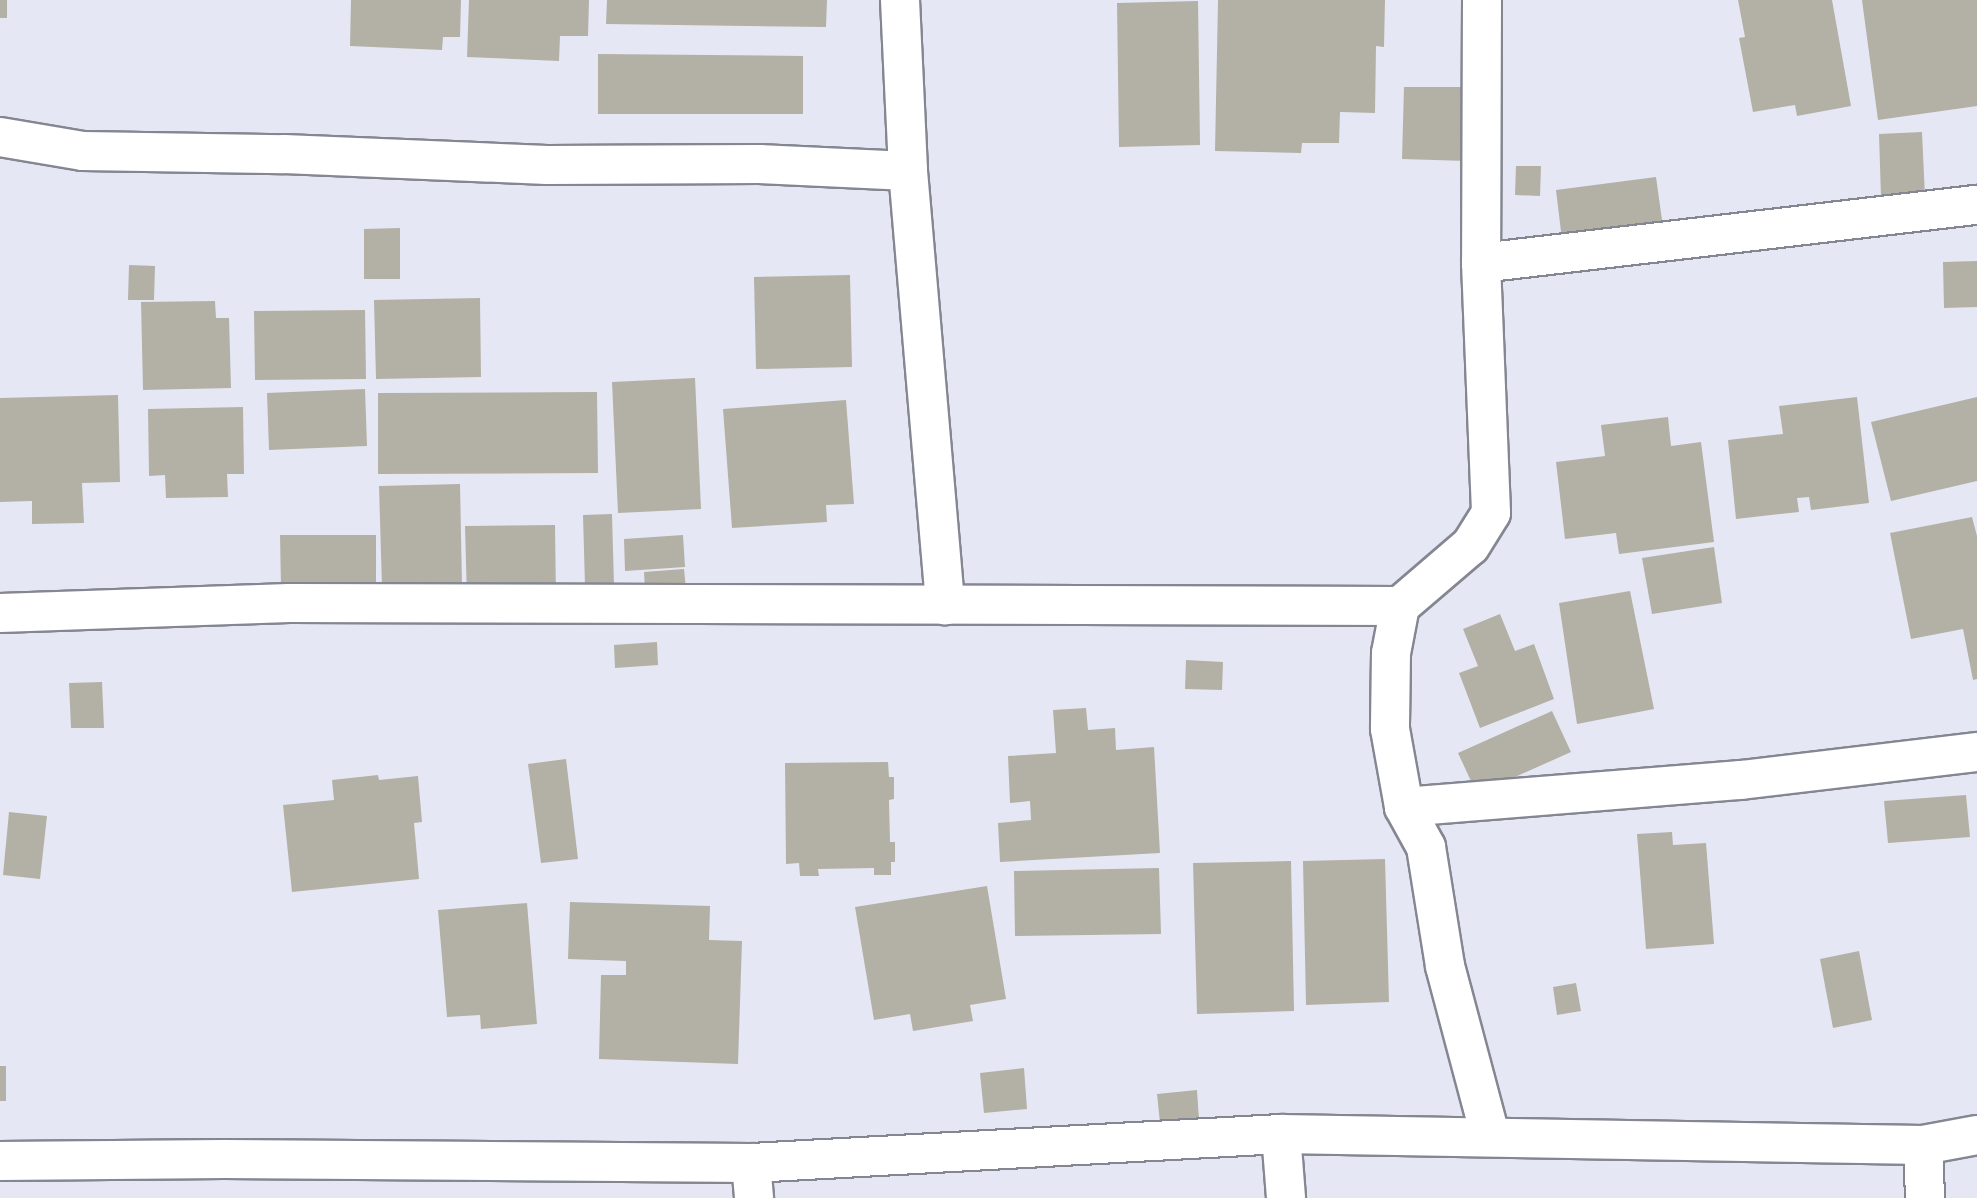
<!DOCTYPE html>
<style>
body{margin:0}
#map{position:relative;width:1977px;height:1198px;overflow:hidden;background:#e5e8f4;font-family:Jost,sans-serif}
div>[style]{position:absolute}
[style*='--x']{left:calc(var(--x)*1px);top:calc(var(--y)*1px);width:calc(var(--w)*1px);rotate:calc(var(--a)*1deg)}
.building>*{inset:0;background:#b3b0a5}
.roads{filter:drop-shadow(2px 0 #848792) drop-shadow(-2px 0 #848792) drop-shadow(0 2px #848792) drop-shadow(0 -2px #848792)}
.minor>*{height:38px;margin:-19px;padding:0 19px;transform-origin:19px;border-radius:19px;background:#fff}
span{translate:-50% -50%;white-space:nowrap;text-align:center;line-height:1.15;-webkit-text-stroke:6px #e5e8f4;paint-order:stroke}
</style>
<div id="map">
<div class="building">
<i style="clip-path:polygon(0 0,7px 0,7px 18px,0 18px)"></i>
<i style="clip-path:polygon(351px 0,461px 0,460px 37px,443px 37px,442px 50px,350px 46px)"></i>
<i style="clip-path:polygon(469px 0,589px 0,588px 36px,560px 36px,559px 61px,467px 57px)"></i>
<i style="clip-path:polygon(607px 0,827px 0,826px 27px,606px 24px)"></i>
<i style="clip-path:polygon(1218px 0,1385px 0,1384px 47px,1376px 46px,1375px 113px,1340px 112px,1339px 143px,1302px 143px,1301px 153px,1215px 151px)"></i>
<i style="clip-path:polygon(1738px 0,1832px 0,1851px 106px,1797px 116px,1795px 105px,1753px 112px,1739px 38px,1745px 37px)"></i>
<i style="clip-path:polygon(1862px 0,1977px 0,1977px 106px,1878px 120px)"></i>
<i style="clip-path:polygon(1198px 1px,1200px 145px,1119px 147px,1117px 3px)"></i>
<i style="clip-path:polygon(598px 54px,803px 56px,803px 114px,598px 114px)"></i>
<i style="clip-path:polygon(1404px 87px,1468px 87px,1467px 161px,1402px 159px)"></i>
<i style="clip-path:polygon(1922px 132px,1925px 197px,1881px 198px,1879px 134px)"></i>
<i style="clip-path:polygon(1516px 166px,1541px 166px,1540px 196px,1515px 195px)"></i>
<i style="clip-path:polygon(1656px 177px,1663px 227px,1562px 240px,1556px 190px)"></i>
<i style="clip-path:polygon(400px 228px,400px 279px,364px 279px,364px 229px)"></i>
<i style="clip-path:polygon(1977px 261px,1977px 307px,1944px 308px,1943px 262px)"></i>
<i style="clip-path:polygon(129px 265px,155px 266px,154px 300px,128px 300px)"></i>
<i style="clip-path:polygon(850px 275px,852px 367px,756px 369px,754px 277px)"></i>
<i style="clip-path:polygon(480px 298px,481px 377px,376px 379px,374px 300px)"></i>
<i style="clip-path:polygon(215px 301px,216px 318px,229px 318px,231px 388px,143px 390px,141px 302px)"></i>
<i style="clip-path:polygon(365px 310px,366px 379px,255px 380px,254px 311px)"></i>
<i style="clip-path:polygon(695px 378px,701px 509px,618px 513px,612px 382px)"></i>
<i style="clip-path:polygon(365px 389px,367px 446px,269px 450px,267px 393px)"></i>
<i style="clip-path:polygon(597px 392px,598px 473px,378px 474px,378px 393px)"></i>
<i style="clip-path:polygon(118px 395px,120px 482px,82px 483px,84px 523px,32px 524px,32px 501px,0 502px,0 398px)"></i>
<i style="clip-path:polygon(1857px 397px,1869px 503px,1811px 510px,1809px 497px,1797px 498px,1799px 512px,1736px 519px,1728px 440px,1783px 434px,1779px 406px)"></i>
<i style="clip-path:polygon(1977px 397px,1977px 481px,1891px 501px,1871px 422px)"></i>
<i style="clip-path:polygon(846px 400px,854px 504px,826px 505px,827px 522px,732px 528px,723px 409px)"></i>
<i style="clip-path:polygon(243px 407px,244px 474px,227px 474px,228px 497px,166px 498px,165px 475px,149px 476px,148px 409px)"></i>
<i style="clip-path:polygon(1668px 417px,1671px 446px,1701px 442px,1714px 542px,1619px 554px,1616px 533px,1565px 539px,1556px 462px,1605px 456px,1601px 425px)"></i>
<i style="clip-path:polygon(460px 484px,462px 585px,382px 587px,379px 486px)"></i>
<i style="clip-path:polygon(612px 514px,614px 586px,585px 586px,583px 515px)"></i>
<i style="clip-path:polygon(1972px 517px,1977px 536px,1977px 679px,1973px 680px,1963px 629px,1911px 639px,1890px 533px)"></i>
<i style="clip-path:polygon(555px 525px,556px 599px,467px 600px,465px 526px)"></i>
<i style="clip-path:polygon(280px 535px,376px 535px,376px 587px,281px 587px)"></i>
<i style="clip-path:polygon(683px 535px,685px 567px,625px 571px,624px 539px)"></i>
<i style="clip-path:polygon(1714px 547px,1722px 603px,1652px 614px,1642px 558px)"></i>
<i style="clip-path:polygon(684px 569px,686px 589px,645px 591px,644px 572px)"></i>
<i style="clip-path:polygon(1630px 591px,1654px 709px,1577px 724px,1559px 603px)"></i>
<i style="clip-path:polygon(1500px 614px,1515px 651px,1534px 644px,1554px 699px,1480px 728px,1459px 673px,1478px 666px,1463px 629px)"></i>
<i style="clip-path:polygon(657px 642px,658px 665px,615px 668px,614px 645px)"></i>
<i style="clip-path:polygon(1186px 660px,1223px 662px,1222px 690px,1185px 689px)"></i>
<i style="clip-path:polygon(102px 682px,104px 728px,71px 728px,69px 683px)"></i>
<i style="clip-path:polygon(1086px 708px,1088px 730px,1115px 728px,1116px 750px,1154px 747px,1160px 853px,1000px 862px,998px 823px,1031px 820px,1030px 801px,1010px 803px,1008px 756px,1056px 753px,1053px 710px)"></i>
<i style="clip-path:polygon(1552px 711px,1571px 752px,1477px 794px,1458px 753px)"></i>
<i style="clip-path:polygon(566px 759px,578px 859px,541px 863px,528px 764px)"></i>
<i style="clip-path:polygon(888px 762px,889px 777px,894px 777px,894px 799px,889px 800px,890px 842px,895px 842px,895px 862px,891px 862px,891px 875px,874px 875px,874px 868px,818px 869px,819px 876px,800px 876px,799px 863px,786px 864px,785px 763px)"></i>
<i style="clip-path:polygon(378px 775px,379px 780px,418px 776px,422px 822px,414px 823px,419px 879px,292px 892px,283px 805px,334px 800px,332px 780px)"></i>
<i style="clip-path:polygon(1966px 795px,1970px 837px,1888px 843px,1884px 801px)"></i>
<i style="clip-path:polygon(9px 812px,47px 816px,40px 879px,3px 875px)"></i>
<i style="clip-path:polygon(1672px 832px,1673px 845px,1706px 843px,1714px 944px,1646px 949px,1637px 834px)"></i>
<i style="clip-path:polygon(1385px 859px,1389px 1002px,1306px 1005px,1303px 861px)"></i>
<i style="clip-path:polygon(1291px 861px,1294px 1011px,1197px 1014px,1193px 863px)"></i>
<i style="clip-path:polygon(1159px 868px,1161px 934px,1015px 936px,1014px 871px)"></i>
<i style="clip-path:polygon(987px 886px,1006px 999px,970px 1005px,973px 1021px,913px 1031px,910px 1014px,874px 1020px,855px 907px)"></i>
<i style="clip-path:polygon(570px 902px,710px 906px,709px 940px,742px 941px,738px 1064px,599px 1059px,601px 975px,626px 975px,626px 961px,568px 959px)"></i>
<i style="clip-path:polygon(527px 903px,537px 1024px,481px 1029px,480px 1015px,447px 1017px,438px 910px)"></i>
<i style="clip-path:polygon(1859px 951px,1872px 1020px,1833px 1028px,1820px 959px)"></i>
<i style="clip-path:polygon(1576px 983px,1581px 1011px,1557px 1015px,1553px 987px)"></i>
<i style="clip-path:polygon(0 1066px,6px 1066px,6px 1101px,0 1101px)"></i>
<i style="clip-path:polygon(1024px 1068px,1027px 1109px,984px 1113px,980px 1073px)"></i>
<i style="clip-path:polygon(1197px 1090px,1199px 1120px,1160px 1123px,1157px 1094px)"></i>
</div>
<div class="roads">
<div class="minor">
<i style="--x:900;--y:0;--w:171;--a:87.3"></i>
<i style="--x:908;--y:171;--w:436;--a:85.1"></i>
<i style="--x:1482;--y:0;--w:263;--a:90.2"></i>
<i style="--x:1481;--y:263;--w:250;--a:87.7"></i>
<i style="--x:1491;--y:513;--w:39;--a:122"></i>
<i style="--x:1470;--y:546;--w:92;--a:139.4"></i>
<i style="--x:1400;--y:606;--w:48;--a:100.8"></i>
<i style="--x:1391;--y:653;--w:76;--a:90.8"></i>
<i style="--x:1390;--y:729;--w:79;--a:79.8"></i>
<i style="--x:1404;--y:807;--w:46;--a:61.2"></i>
<i style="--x:1426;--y:847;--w:121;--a:80.9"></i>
<i style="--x:1445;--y:966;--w:175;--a:75.1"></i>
<i style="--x:0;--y:137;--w:84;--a:9.6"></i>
<i style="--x:83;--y:151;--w:201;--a:0.9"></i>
<i style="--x:284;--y:154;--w:263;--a:2.4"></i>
<i style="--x:547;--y:165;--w:212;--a:-0.3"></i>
<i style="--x:759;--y:164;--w:149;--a:2.7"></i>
<i style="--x:1481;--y:263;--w:499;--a:-6.7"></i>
<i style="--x:0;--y:613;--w:289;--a:-2"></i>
<i style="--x:289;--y:603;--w:1111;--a:0.15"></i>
<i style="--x:1404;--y:807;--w:338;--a:-4.6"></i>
<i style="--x:1741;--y:780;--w:238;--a:-6.8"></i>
<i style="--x:1281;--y:1134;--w:64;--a:85.5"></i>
<i style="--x:1923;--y:1145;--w:53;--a:87.8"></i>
<i style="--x:0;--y:1161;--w:224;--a:-0.5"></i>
<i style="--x:224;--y:1159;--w:527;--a:0.43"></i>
<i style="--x:751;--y:1163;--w:531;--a:-3.13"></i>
<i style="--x:1281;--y:1134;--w:642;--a:0.98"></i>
<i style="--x:1923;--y:1145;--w:55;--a:-10.5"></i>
<i style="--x:751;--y:1163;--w:35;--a:85"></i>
</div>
</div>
</div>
